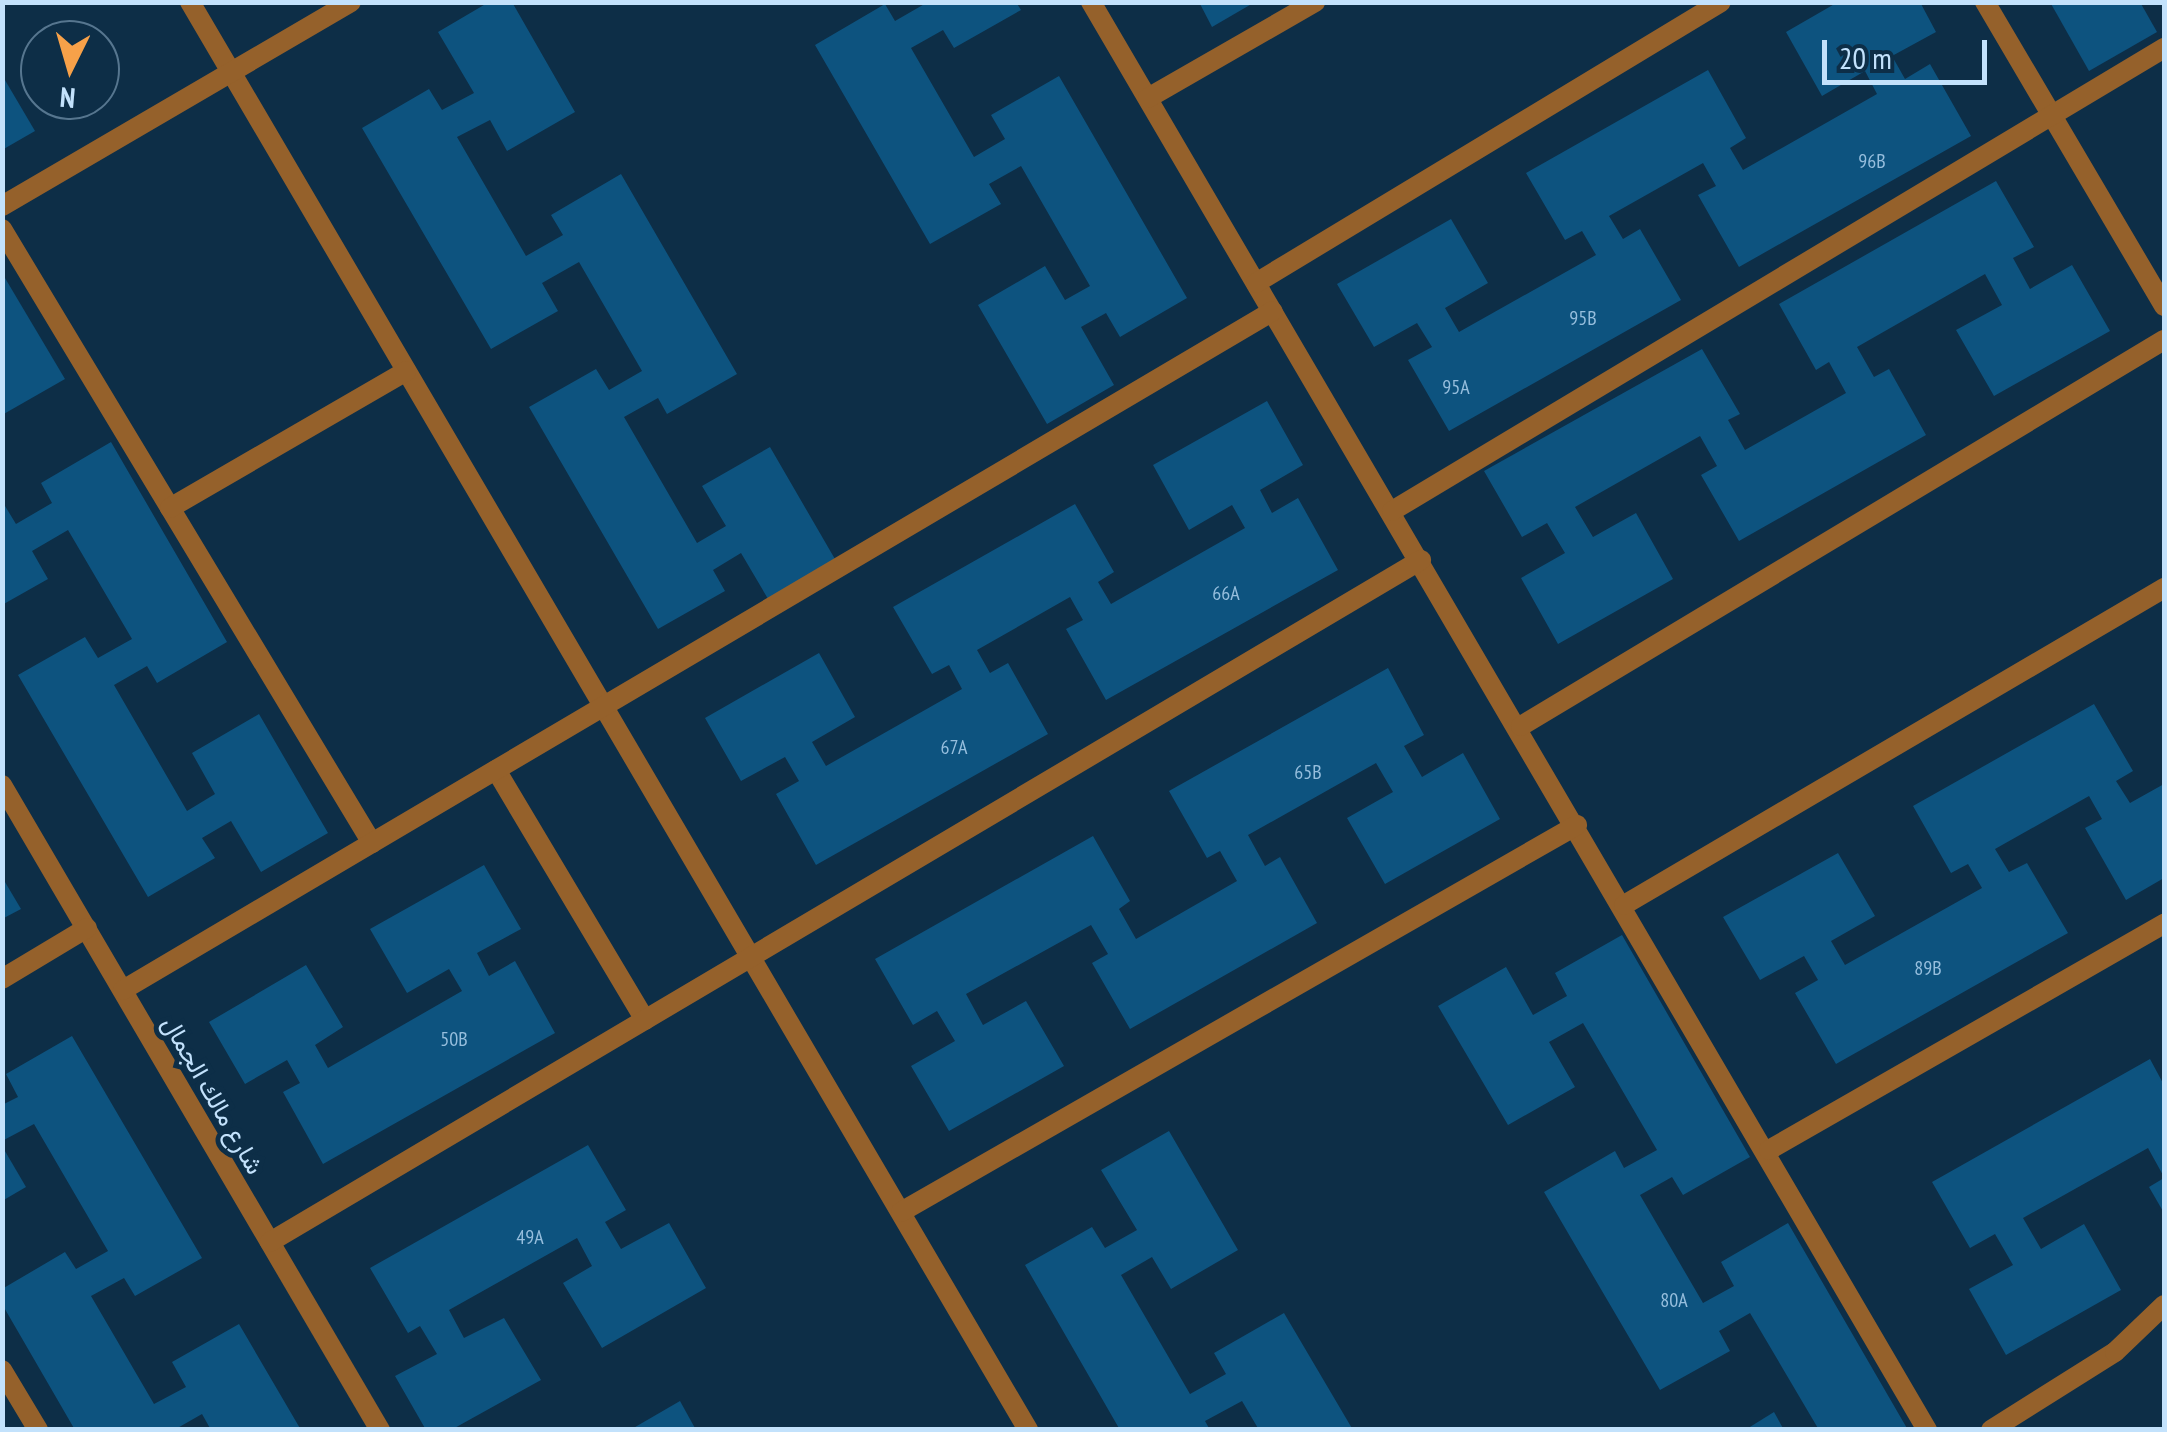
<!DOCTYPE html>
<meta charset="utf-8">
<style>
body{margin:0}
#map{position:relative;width:2167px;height:1432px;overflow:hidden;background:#0d2e47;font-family:"PT Sans Narrow",Vazirmatn,sans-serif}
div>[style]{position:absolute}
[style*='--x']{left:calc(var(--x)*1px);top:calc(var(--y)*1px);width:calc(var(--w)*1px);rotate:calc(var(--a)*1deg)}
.building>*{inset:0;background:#0d537f}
.minor>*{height:20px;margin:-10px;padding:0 10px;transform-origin:10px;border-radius:10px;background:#95612b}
span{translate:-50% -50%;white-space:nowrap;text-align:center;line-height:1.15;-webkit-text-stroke:10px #0d2e47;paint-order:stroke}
.number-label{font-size:20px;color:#96bedd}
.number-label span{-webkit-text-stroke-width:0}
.street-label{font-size:25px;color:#c3e2fc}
.frame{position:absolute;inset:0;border:5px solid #c3e2fc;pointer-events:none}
.north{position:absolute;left:20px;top:20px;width:100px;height:100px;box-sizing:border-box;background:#0d2e47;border:2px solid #56768f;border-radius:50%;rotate:185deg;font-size:28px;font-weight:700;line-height:40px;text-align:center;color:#c3e2fc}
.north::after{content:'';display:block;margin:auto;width:35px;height:45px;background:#f7a149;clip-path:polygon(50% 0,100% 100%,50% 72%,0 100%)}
.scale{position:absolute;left:1822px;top:40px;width:165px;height:45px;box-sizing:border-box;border:5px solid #c3e2fc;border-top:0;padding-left:12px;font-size:30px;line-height:35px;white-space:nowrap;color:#c3e2fc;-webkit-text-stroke:8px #0d2e47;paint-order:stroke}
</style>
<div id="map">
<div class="building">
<i style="clip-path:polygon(489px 2px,512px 2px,575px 112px,507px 151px,490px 120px,457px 137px,526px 256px,563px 235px,551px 215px,621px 174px,737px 374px,667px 414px,658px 398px,624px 417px,697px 543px,726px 526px,702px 486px,770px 447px,839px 566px,771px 604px,741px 553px,713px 570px,725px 591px,658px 629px,529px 407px,596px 369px,609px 390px,642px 371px,579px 262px,542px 283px,558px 311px,491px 349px,362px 128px,429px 89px,442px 110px,474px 93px,438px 32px)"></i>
<i style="clip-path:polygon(928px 2px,1016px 2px,1021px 10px,954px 48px,943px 30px,911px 48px,974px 157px,1005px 139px,991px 115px,1059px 76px,1187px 298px,1120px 337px,1106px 313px,1081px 327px,1114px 385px,1047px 424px,978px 305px,1045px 266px,1065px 300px,1090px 286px,1021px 166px,989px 184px,1001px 204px,930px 244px,815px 45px,885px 4px,895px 21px)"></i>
<i style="clip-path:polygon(1199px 2px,1255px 2px,1212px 27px)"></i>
<i style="clip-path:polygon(1838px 2px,1920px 2px,1936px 32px,1892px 56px,1905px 79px,1930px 64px,1971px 136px,1739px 267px,1698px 195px,1716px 186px,1703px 163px,1609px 216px,1623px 239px,1640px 229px,1681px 300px,1449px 431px,1408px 360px,1432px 347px,1417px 323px,1374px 347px,1337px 284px,1451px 219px,1488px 283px,1445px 308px,1459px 332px,1596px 255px,1582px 231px,1565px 240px,1526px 173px,1708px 70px,1746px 138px,1730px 148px,1743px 170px,1877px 94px,1865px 71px,1822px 96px,1786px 32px)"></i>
<i style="clip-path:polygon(2050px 2px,2140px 2px,2157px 32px,2089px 71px)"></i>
<i style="clip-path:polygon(2px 75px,35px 131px,2px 150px)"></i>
<i style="clip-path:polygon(1996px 181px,2034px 247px,2013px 258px,2030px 289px,2072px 265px,2110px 331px,1994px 396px,1956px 330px,2002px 305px,1985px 274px,1857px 347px,1874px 377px,1889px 369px,1926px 435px,1739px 541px,1701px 475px,1717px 466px,1700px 436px,1575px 507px,1593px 537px,1636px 513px,1673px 579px,1558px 644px,1521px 578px,1565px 553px,1547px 523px,1522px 537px,1484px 471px,1702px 349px,1740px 414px,1728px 420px,1745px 450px,1846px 393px,1829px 362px,1816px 370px,1779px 304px)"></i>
<i style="clip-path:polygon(2px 273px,65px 379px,2px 415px)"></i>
<i style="clip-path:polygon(1267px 401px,1303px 465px,1260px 490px,1272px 513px,1298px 498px,1338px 570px,1106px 700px,1066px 629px,1083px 620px,1070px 597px,977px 650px,990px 673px,1008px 663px,1048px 734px,816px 865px,776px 794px,799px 781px,785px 757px,741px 781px,705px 718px,819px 653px,855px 717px,812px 742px,826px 766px,962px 689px,949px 665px,932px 674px,893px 607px,1075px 504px,1114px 572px,1098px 582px,1111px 604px,1245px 528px,1232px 505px,1189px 530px,1153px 465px)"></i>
<i style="clip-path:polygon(111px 442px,227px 642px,157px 683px,147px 666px,114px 685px,187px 811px,215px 794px,192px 753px,259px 714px,328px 833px,261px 872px,231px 821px,202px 838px,215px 858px,148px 897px,18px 675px,85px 637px,98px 658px,132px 639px,68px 530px,32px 551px,48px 579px,2px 605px,2px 501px,16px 524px,52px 503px,41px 483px)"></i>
<i style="clip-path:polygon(1388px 668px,1424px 735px,1404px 746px,1422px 777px,1463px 753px,1500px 819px,1385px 884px,1347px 818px,1393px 792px,1376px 763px,1248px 835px,1265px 866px,1280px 857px,1317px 923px,1130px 1029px,1092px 963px,1108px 954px,1091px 925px,966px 994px,983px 1025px,1026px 1001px,1064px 1066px,949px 1131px,911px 1066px,955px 1041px,937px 1011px,913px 1025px,875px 959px,1093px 836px,1130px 901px,1119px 909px,1136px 939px,1237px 881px,1220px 851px,1207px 858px,1169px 791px)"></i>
<i style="clip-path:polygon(2094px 704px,2133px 771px,2116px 781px,2130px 803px,2164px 784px,2164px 878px,2126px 900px,2085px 828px,2102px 819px,2089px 796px,1995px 849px,2009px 872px,2027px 863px,2068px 933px,1836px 1064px,1795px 993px,1818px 980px,1804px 956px,1760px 980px,1723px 917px,1838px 853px,1875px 916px,1831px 941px,1845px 965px,1982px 888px,1968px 864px,1951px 873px,1913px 806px)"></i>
<i style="clip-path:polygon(484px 865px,521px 929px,477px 953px,489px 976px,515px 961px,555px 1033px,323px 1164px,283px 1092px,300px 1083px,287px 1060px,245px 1084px,209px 1022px,306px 965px,343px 1027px,315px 1045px,328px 1068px,462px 991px,449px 969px,407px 993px,370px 929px)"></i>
<i style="clip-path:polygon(2px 877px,21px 909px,2px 919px)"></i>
<i style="clip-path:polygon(1622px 935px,1750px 1157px,1683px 1195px,1672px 1177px,1640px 1195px,1703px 1303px,1734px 1286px,1721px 1262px,1788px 1223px,1908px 1430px,1819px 1430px,1750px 1313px,1719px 1331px,1730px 1351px,1660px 1390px,1544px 1192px,1615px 1151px,1624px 1168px,1657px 1150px,1583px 1023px,1549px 1042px,1575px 1087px,1508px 1125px,1438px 1006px,1506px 967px,1533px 1015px,1567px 996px,1555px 973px)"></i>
<i style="clip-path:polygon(72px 1036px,202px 1258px,135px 1296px,124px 1278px,91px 1296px,154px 1404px,186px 1387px,172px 1362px,239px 1324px,301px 1430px,211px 1430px,202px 1414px,174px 1430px,75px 1430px,2px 1304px,2px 1289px,65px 1252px,76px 1269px,108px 1251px,34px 1124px,2px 1141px,2px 1105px,18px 1097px,6px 1074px)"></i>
<i style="clip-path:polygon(2150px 1059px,2164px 1085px,2164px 1177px,2148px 1148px,2023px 1218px,2041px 1249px,2084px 1224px,2121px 1290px,2006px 1355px,1969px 1289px,2013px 1265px,1995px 1234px,1970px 1248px,1932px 1182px)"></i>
<i style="clip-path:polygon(1169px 1131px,1238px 1250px,1171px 1289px,1152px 1257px,1121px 1275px,1190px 1394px,1226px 1374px,1214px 1353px,1284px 1313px,1353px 1430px,1259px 1430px,1242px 1401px,1205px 1421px,1210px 1430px,1120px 1430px,1025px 1265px,1092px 1227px,1105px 1248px,1137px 1230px,1101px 1170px)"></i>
<i style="clip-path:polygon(588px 1145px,626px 1210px,605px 1222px,621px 1249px,669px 1223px,706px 1288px,602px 1348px,563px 1283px,592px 1266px,577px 1238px,449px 1310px,464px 1338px,504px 1318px,541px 1380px,451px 1430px,426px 1430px,395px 1376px,437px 1354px,420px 1326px,408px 1333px,370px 1268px)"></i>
<i style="clip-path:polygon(2px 1146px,26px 1187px,2px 1201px)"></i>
<i style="clip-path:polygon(2164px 1178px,2164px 1213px,2149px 1187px)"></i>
<i style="clip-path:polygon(680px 1401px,696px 1430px,630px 1430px)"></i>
<i style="clip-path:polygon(1774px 1412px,1784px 1430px,1745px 1430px)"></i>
</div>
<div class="minor">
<i style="--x:190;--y:2;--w:1656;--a:59.59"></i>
<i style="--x:1091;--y:2;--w:1655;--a:59.65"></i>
<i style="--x:1985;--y:2;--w:353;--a:59.5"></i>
<i style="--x:1148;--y:98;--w:193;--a:-29.9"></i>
<i style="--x:2;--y:206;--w:404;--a:-30.3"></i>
<i style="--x:2;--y:229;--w:717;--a:58.93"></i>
<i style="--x:1256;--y:283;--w:543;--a:-31.14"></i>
<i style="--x:170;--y:508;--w:273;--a:-30.1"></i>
<i style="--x:1392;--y:511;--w:900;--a:-30.95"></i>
<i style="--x:1521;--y:726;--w:750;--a:-30.98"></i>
<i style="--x:496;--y:770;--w:291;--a:59.2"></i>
<i style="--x:2;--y:785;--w:748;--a:59.63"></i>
<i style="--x:1624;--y:905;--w:626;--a:-30.41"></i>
<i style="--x:2;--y:979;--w:99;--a:-31"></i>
<i style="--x:123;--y:990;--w:1335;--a:-30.56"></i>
<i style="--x:1769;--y:1150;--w:455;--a:-29.8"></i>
<i style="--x:901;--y:1212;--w:779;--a:-29.79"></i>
<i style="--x:270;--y:1242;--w:1338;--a:-30.65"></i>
<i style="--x:2;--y:1370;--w:70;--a:59"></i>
<i style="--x:1991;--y:1430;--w:146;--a:-32.2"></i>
<i style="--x:2115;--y:1352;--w:68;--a:-43.8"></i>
</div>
<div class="number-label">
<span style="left:1872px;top:161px">96B</span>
<span style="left:1583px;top:318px">95B</span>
<span style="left:1456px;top:387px">95A</span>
<span style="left:1226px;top:593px">66A</span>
<span style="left:954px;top:747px">67A</span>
<span style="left:1308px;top:772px">65B</span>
<span style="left:1928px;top:968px">89B</span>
<span style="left:454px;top:1039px">50B</span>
<span style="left:530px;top:1237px">49A</span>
<span style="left:1674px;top:1300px">80A</span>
</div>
<div class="street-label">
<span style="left:213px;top:1095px;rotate:60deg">شارع مالك الجمال</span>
</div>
<div class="frame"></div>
<div class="north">N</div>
<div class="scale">20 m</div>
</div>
